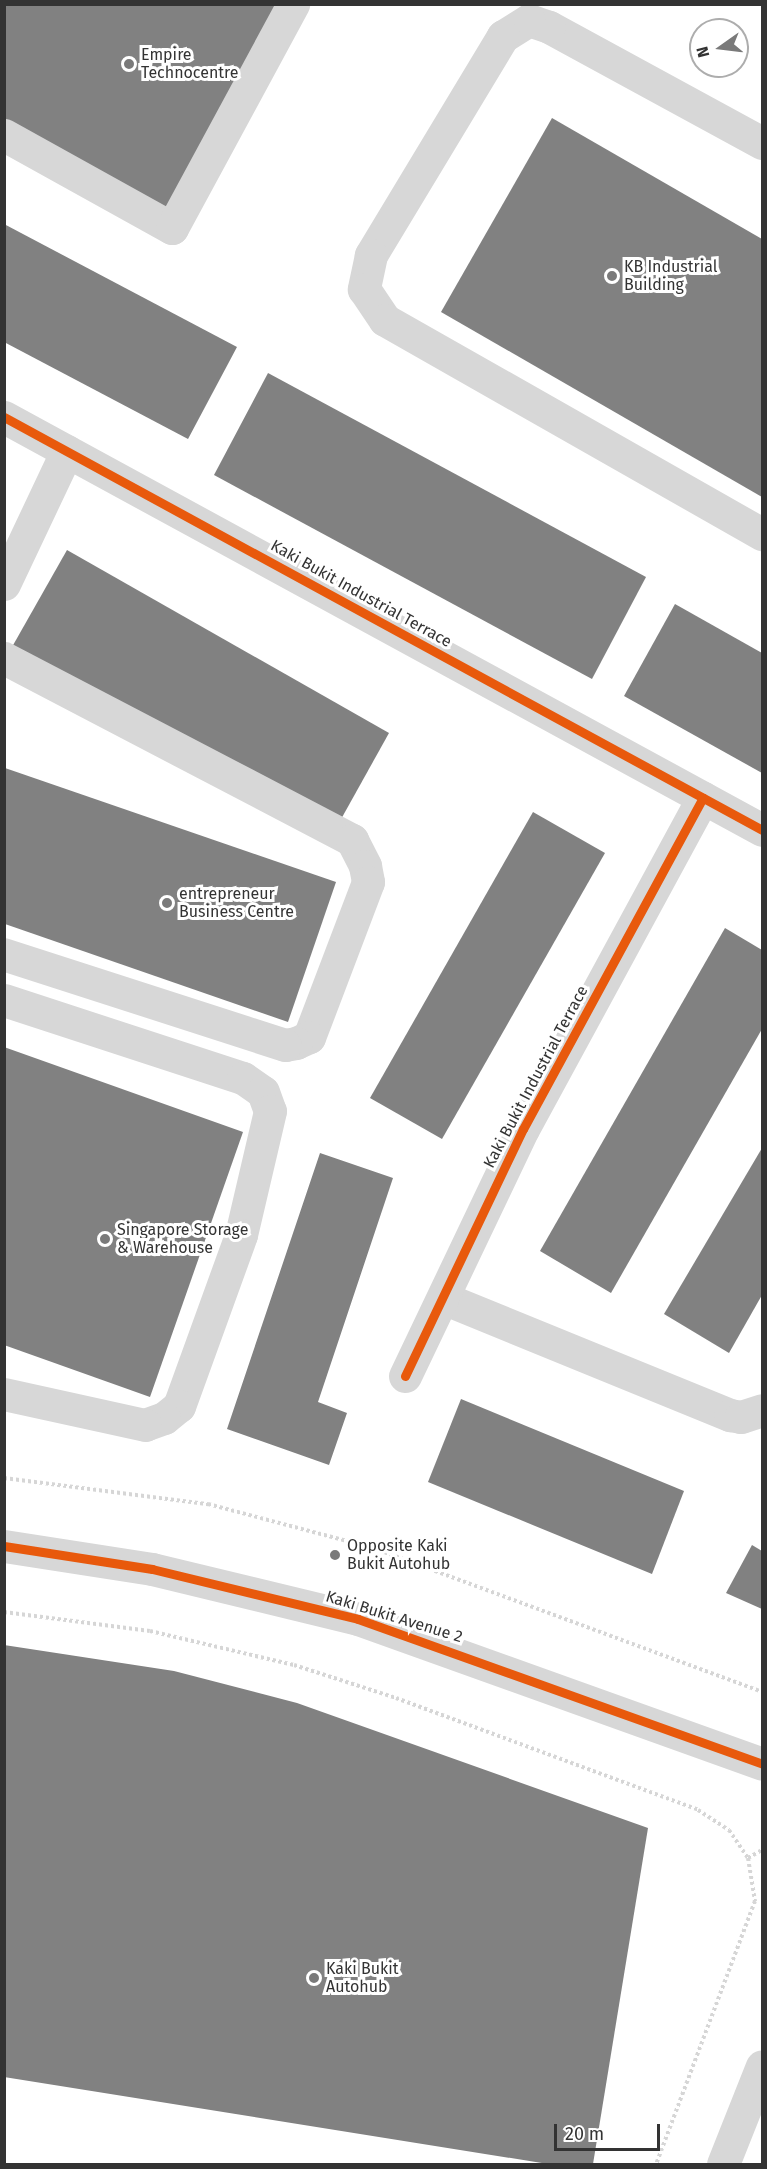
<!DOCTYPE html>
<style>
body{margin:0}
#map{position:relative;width:767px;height:2169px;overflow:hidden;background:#fff;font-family:"Fira Sans",sans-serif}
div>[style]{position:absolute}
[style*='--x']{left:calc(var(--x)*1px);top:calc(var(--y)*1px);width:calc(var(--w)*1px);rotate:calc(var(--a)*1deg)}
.building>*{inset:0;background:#818181}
.path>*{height:4px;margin-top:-2px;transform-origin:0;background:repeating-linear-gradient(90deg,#d6d6d6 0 3px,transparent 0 6px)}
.minor>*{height:33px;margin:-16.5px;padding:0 16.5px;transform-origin:16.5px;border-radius:16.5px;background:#d7d7d7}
.cycleway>*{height:9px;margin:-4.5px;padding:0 4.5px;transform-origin:4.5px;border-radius:4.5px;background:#e8590c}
.dots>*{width:16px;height:16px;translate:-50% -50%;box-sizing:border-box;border:3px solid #fff;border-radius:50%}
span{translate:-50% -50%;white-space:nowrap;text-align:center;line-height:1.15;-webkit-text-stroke:6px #fff;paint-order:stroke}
.poi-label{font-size:16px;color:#333}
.left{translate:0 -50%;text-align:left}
.street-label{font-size:16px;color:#333}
.frame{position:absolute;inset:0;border:6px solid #333;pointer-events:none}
.north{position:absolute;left:689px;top:18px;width:60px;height:60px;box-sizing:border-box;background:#fff;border:2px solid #adadad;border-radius:50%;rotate:256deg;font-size:16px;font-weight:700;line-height:24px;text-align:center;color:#333}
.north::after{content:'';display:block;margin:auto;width:21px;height:27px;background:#7a7a7a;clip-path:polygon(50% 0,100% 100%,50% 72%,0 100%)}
.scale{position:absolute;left:554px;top:2124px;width:106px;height:27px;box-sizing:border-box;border:3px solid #333;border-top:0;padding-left:8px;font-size:18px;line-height:21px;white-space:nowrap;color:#333;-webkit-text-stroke:4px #fff;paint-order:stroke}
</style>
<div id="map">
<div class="building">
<i style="clip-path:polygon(4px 4px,286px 4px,174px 216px,4px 124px)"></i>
<i style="clip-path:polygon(552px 118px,762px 239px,762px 497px,441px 312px)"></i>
<i style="clip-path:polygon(4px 224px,237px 347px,188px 439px,4px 342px)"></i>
<i style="clip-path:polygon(268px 373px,646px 577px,592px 679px,214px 475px)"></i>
<i style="clip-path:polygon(67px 550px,389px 733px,335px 830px,12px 647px)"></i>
<i style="clip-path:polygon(675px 604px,762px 653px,762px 773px,624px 696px)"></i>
<i style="clip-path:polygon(5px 768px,336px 882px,288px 1022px,5px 924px)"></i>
<i style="clip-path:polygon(533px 812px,605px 853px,442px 1139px,370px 1098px)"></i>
<i style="clip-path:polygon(725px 928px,762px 950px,762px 1029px,611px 1293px,540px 1251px)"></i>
<i style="clip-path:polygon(4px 1047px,243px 1132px,150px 1397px,4px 1345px)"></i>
<i style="clip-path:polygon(762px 1148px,762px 1295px,729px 1353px,664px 1314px)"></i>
<i style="clip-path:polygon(320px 1153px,393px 1178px,318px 1402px,347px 1413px,329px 1465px,227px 1429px)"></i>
<i style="clip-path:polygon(461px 1399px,684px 1491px,652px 1574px,428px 1482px)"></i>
<i style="clip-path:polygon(752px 1545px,762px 1551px,762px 1609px,726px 1593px)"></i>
<i style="clip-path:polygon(4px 1645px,174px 1671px,297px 1703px,648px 1828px,593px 2164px,548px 2164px,4px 2077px)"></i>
</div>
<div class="path">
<i style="--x:4;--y:1478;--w:206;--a:7.3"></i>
<i style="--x:208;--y:1504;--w:171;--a:14.9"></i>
<i style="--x:373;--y:1548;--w:415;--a:20.3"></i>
<i style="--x:4;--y:1612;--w:147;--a:7.4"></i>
<i style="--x:150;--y:1631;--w:148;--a:13.3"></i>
<i style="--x:294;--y:1665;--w:107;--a:17.9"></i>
<i style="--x:396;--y:1698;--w:322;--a:20.3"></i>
<i style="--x:698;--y:1810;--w:37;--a:33"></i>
<i style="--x:729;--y:1830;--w:34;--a:56"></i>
<i style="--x:748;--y:1858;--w:44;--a:80.8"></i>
<i style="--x:755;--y:1901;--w:281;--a:110.6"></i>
<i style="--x:748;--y:1858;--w:16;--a:-30"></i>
</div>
<div class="minor">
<i style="--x:4;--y:135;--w:192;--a:29"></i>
<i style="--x:172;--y:228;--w:255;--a:-61.6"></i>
<i style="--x:762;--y:143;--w:243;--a:-151.4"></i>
<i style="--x:549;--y:27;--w:21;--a:-161"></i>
<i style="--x:529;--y:20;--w:31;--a:148"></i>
<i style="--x:503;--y:36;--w:256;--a:121.1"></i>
<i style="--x:371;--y:255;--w:35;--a:102"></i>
<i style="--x:364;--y:289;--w:37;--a:56"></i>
<i style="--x:385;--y:320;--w:434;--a:29.6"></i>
<i style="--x:4;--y:417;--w:863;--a:28.58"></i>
<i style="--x:4;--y:584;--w:147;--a:-64.7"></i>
<i style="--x:4;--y:658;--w:393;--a:27.6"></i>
<i style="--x:352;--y:840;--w:29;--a:63"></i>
<i style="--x:365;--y:866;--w:16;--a:79"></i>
<i style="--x:368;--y:882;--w:166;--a:110.8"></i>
<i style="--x:309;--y:1037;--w:14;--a:155"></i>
<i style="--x:296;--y:1043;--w:11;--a:170"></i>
<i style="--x:285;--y:1045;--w:295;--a:-162.1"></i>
<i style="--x:4;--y:1000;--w:251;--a:18.1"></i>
<i style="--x:243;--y:1078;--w:24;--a:35"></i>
<i style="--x:263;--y:1092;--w:20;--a:70"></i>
<i style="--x:270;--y:1111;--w:127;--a:103.2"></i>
<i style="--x:241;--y:1235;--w:182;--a:109.9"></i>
<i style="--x:179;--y:1406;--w:19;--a:141"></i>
<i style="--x:164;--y:1418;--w:20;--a:160"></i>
<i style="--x:145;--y:1425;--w:144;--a:-167.6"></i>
<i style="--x:443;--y:1298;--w:310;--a:22.2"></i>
<i style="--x:730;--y:1415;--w:11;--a:10"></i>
<i style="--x:741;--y:1417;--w:22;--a:-18"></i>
<i style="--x:405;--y:1376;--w:274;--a:-64.5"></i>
<i style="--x:523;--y:1129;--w:377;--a:-61.5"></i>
<i style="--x:4;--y:1546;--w:150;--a:8.8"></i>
<i style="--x:152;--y:1569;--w:212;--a:13.6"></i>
<i style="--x:358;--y:1619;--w:429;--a:19.7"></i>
<i style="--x:723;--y:2164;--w:105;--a:-68.3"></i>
</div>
<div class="cycleway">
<i style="--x:4;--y:417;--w:863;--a:28.58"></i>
<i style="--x:405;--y:1376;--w:274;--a:-64.5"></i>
<i style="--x:523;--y:1129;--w:377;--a:-61.5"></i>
<i style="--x:4;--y:1546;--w:150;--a:8.8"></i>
<i style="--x:152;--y:1569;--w:212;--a:13.6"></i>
<i style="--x:358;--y:1619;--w:429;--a:19.7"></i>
</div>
<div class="dots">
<i style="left:129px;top:64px;background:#7a7a7a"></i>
<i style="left:612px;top:276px;background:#7a7a7a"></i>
<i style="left:167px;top:903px;background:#7a7a7a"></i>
<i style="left:105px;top:1239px;background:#7a7a7a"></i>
<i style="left:335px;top:1555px;background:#7a7a7a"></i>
<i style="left:314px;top:1978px;background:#7a7a7a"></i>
</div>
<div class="poi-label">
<span class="left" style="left:141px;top:64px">Empire<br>Technocentre</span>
<span class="left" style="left:624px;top:276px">KB Industrial<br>Building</span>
<span class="left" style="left:179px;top:903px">entrepreneur<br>Business Centre</span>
<span class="left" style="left:117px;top:1239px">Singapore Storage<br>&amp; Warehouse</span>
<span class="left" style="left:347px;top:1555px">Opposite Kaki<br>Bukit Autohub</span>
<span class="left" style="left:326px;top:1978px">Kaki Bukit<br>Autohub</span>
</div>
<div class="street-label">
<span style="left:361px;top:594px;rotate:29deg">Kaki Bukit Industrial Terrace</span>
<span style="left:536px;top:1077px;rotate:-62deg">Kaki Bukit Industrial Terrace</span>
<span style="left:394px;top:1617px;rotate:17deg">Kaki Bukit Avenue 2</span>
</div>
<div class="frame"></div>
<div class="north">N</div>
<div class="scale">20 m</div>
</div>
